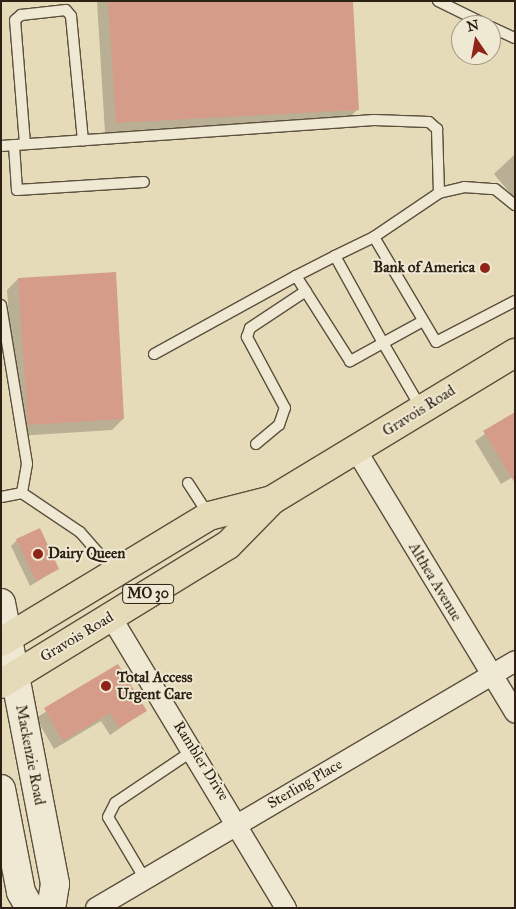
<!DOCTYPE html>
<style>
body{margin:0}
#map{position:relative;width:516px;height:909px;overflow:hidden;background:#e6dbb9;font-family:"IM FELL Great Primer",serif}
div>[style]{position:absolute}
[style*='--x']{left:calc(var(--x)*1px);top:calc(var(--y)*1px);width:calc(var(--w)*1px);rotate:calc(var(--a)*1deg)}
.shadow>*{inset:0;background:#0003}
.building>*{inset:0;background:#d59d89}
.roads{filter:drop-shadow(1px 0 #5b4f3d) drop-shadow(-1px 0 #5b4f3d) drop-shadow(0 1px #5b4f3d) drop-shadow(0 -1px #5b4f3d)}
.lane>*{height:10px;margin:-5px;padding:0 5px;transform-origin:5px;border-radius:5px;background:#efe8d2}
.street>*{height:20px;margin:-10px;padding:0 10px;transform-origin:10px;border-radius:10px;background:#efe8d2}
.secondary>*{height:28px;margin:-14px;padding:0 14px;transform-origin:14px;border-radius:14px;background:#efe8d2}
.primary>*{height:28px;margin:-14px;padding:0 14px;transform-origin:14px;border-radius:14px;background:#e6dbb9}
.dots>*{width:14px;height:14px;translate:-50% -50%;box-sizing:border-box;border:2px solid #efe8d2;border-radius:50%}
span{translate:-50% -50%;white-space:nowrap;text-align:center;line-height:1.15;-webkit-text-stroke:4px #efe8d2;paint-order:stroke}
.shield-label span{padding:1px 4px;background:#efe8d2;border:1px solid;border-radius:4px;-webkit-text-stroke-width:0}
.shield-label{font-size:14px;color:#2d2014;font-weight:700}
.poi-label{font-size:15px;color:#2d2014;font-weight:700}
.right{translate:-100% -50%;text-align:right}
.left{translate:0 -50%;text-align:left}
.street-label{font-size:15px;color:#2d2014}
.frame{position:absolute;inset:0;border:2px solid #2d2014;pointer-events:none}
.north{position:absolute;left:451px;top:15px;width:50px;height:50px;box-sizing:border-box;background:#efe8d2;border:1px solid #a19886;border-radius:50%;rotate:348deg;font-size:14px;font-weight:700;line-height:20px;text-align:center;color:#2d2014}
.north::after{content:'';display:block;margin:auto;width:18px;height:22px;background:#8f2418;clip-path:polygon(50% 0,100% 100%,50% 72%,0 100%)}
</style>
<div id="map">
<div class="shadow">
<i style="clip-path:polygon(97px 1px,352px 1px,358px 109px,347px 120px,105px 133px)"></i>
<i style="clip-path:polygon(515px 154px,515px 199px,494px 174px)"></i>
<i style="clip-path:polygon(18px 279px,123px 419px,112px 430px,17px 436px,7px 290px)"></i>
<i style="clip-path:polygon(515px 413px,515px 476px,501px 484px,475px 441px)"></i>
<i style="clip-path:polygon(17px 540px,58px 569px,30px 586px,11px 546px)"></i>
<i style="clip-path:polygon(118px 666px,145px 711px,110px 735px,101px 721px,54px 749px,36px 718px)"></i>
</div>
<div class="building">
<i style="clip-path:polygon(108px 1px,353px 1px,359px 110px,116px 123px)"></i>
<i style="clip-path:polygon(116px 272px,124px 419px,28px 425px,18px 278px)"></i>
<i style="clip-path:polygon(515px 412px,515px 483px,483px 431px)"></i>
<i style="clip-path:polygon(40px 528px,59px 569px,36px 581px,16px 539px)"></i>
<i style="clip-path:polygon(118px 664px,147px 711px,119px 728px,110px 713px,63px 741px,44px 708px)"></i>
</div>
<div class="roads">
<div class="lane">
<i style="--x:438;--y:1;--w:55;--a:26.1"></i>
<i style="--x:491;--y:27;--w:26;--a:25"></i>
<i style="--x:25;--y:144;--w:124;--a:-94.6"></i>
<i style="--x:15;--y:20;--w:8;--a:-40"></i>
<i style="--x:21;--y:15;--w:45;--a:-6.3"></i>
<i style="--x:66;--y:10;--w:8;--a:50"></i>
<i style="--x:71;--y:16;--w:125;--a:84.5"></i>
<i style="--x:14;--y:145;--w:45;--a:86.2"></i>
<i style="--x:17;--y:190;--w:127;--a:-3.6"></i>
<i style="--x:1;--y:146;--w:374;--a:-4"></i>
<i style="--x:374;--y:120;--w:55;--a:2.1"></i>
<i style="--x:429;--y:122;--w:11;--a:41"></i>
<i style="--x:437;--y:129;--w:64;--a:88.2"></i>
<i style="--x:439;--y:193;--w:78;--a:145.9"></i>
<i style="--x:374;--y:237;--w:43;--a:154"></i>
<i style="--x:335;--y:256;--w:99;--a:61.1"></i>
<i style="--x:383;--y:343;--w:38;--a:151"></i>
<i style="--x:350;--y:361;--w:101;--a:-122.4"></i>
<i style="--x:296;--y:276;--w:162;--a:151.2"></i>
<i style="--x:439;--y:193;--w:26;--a:-13"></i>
<i style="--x:464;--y:187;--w:31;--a:4"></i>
<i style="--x:495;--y:189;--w:26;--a:39"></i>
<i style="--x:374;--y:237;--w:122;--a:59.4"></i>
<i style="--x:436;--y:342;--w:89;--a:-27.4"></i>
<i style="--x:296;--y:276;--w:44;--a:-27.1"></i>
<i style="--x:1;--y:305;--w:161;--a:80.7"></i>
<i style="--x:27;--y:464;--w:29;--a:100"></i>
<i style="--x:22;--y:493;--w:21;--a:169"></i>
<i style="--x:421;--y:408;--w:75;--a:-120.3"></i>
<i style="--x:383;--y:343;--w:46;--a:-28.8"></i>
<i style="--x:256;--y:444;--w:30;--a:-40"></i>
<i style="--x:279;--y:425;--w:18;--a:-71"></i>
<i style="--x:285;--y:408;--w:81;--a:-118.2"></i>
<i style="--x:247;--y:337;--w:9;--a:-72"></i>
<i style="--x:250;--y:328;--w:67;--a:-33.5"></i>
<i style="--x:188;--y:483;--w:37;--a:57"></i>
<i style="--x:22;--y:493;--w:70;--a:33.9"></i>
<i style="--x:80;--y:532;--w:53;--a:48.8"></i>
<i style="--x:146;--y:881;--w:74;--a:-120.7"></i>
<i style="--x:108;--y:817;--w:16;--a:-63"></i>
<i style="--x:115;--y:803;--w:95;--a:-33.9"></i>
</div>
<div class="street">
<i style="--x:356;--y:450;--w:307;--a:58.8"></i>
<i style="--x:111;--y:617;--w:340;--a:59"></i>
<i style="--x:96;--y:908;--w:486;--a:-30.5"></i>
</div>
<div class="secondary">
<i style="--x:1;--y:603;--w:286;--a:79.1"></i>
<i style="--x:55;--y:884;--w:24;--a:99"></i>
<i style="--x:1;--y:789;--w:105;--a:79"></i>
<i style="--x:21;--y:892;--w:18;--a:61"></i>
</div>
<div class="primary">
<i style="--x:1;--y:642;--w:243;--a:-31.2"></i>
<i style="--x:209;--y:516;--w:65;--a:-14.3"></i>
<i style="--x:1;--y:684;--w:266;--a:-31.5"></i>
<i style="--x:228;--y:545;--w:63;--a:-45.6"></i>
<i style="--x:272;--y:500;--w:284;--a:-31.2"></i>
</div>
</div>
<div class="dots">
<i style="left:485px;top:268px;background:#8f2418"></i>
<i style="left:38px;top:554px;background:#8f2418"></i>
<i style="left:106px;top:686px;background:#8f2418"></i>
</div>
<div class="shield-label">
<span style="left:148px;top:594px">MO 30</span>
</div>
<div class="poi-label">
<span class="right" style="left:475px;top:268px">Bank of America</span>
<span class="left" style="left:48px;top:554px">Dairy Queen</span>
<span class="left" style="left:117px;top:686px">Total Access<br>Urgent Care</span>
</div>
<div class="street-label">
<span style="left:419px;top:411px;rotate:-32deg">Gravois Road</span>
<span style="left:435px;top:582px;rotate:59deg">Althea Avenue</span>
<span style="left:77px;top:637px;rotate:-31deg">Gravois Road</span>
<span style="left:30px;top:755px;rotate:79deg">Mackenzie Road</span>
<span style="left:201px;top:761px;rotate:58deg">Rambler Drive</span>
<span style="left:305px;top:784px;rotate:-30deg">Sterling Place</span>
</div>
<div class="frame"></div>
<div class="north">N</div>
</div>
